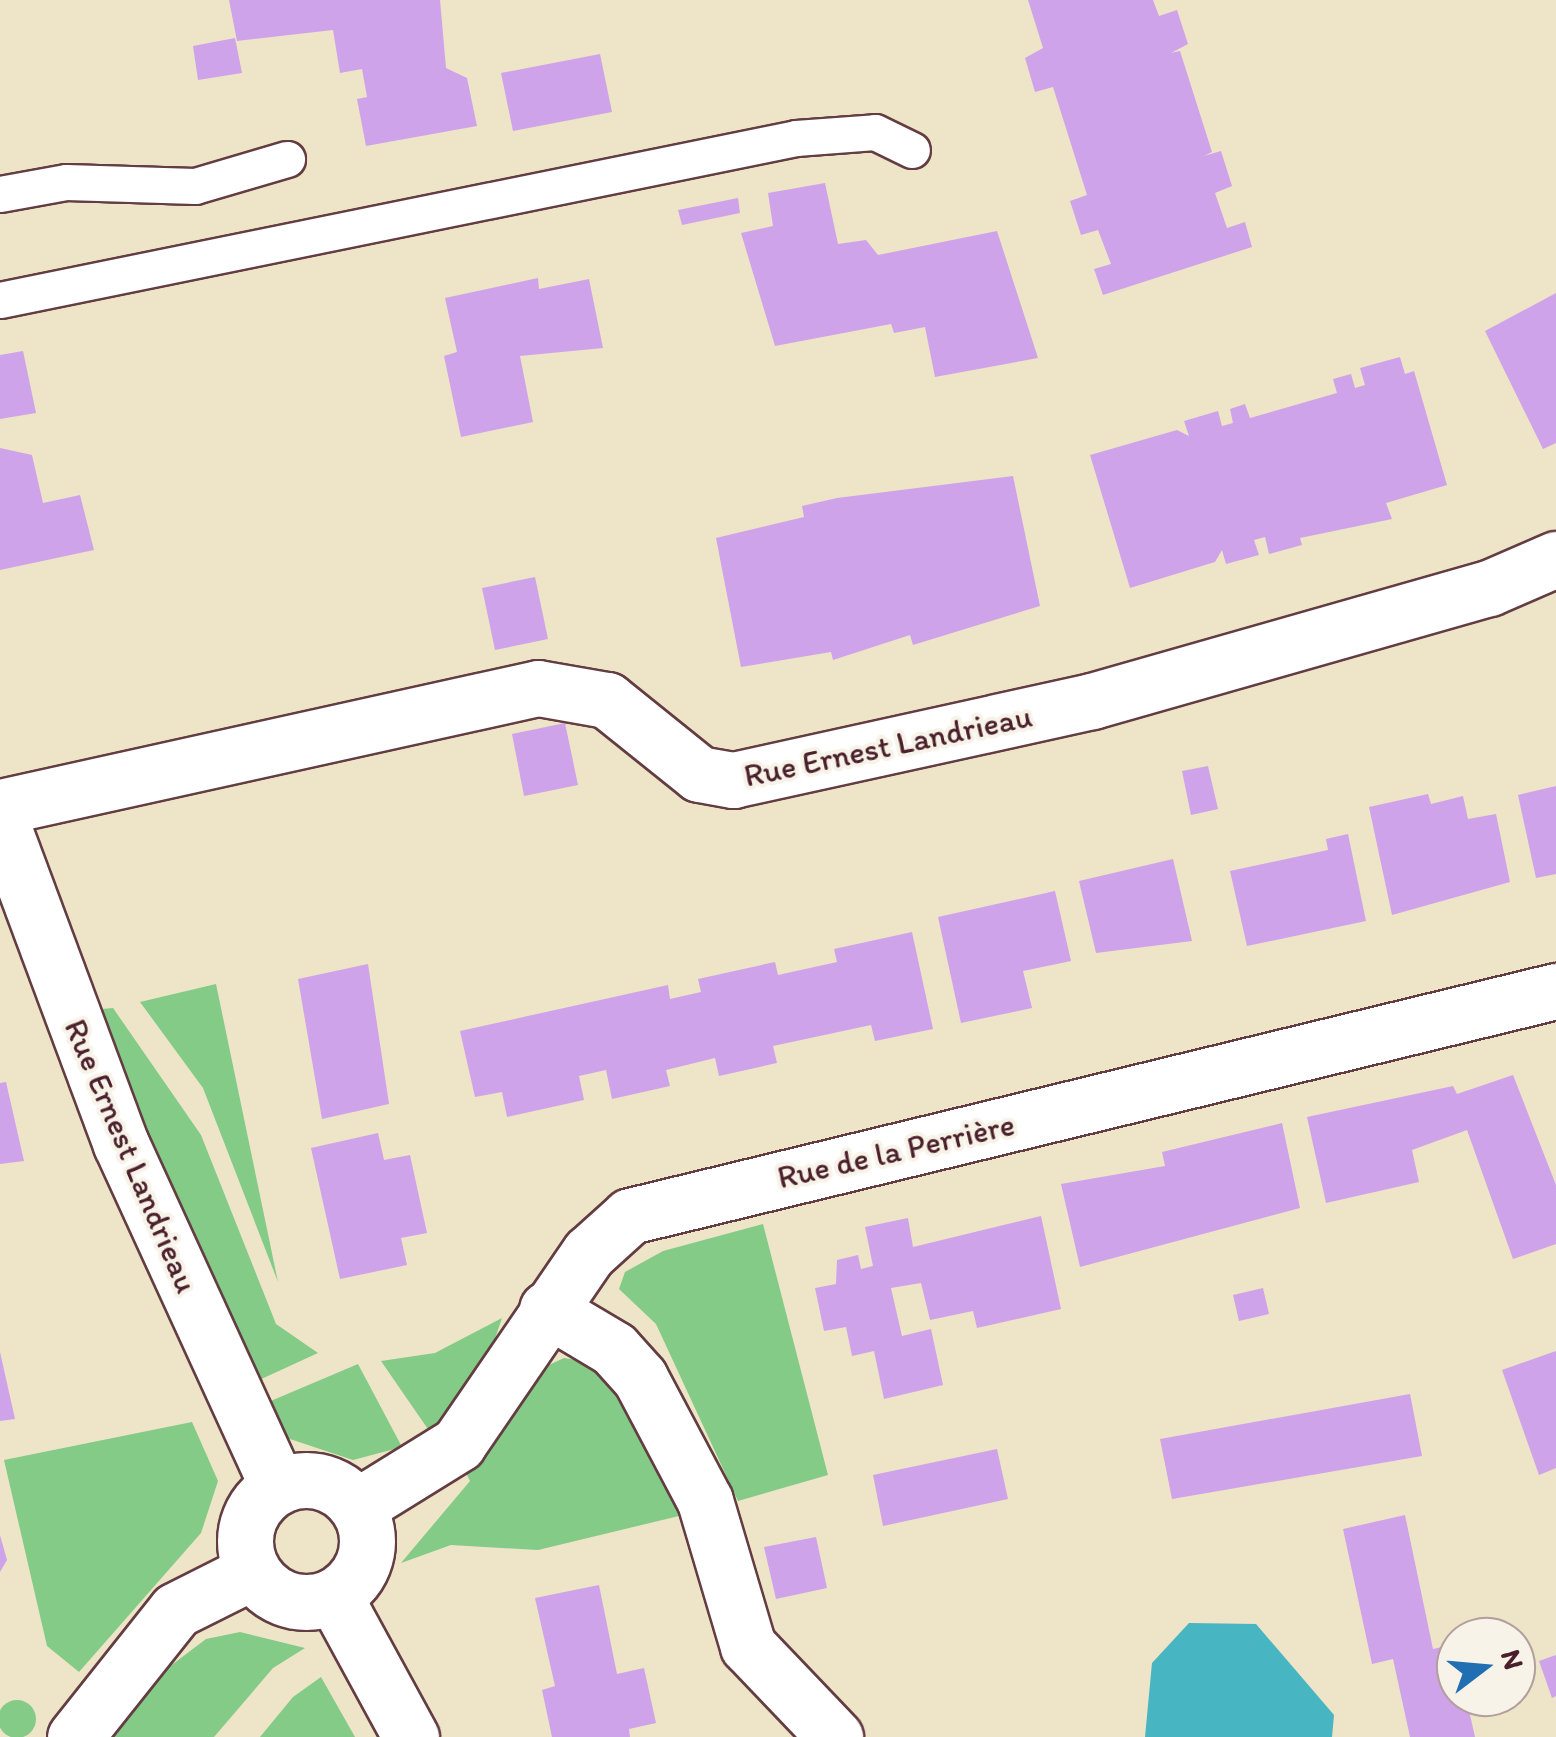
<!DOCTYPE html>
<meta charset="utf-8">
<style>
body{margin:0}
#map{position:relative;width:1556px;height:1737px;overflow:hidden;background:#eee4c7;font-family:Itim,sans-serif}
div>[style]{position:absolute}
[style*='--x']{left:calc(var(--x)*1px);top:calc(var(--y)*1px);width:calc(var(--w)*1px);rotate:calc(var(--a)*1deg)}
.green>*{inset:0;background:#83cb87}
.round{border-radius:50%}
.water>*{inset:0;background:#47b5c2}
.building>*{inset:0;background:#cfa3ea}
.roads{filter:drop-shadow(2px 0 #633d42) drop-shadow(-2px 0 #633d42) drop-shadow(0 2px #633d42) drop-shadow(0 -2px #633d42)}
.service>*{height:35px;margin:-17.5px;padding:0 17.5px;transform-origin:17.5px;border-radius:17.5px;background:#fff}
.minor>*{height:55px;margin:-27.5px;padding:0 27.5px;transform-origin:27.5px;border-radius:27.5px;background:#fff}
.tertiary>*{height:55px;margin:-27.5px;padding:0 27.5px;transform-origin:27.5px;border-radius:27.5px;background:#fff}
.tertiary>.ring{margin:-27.5px;padding:0;box-sizing:content-box;background:none;border:55px solid #fff;border-radius:50%}
span{translate:-50% -50%;white-space:nowrap;text-align:center;line-height:1.15;-webkit-text-stroke:8px #f7f3e8;paint-order:stroke}
.street-label{font-size:32px;color:#4a1f2b}
.north{position:absolute;left:1436px;top:1617px;width:100px;height:100px;box-sizing:border-box;background:#f7f3e8;border:2px solid #b29e9c;border-radius:50%;rotate:74deg;font-size:28px;font-weight:700;line-height:40px;text-align:center;color:#4a1f2b}
.north::after{content:'';display:block;margin:auto;width:35px;height:45px;background:#1f6fb2;clip-path:polygon(50% 0,100% 100%,50% 72%,0 100%)}
</style>
<div id="map">
<div class="green">
<i style="clip-path:polygon(216px 984px,278px 1282px,203px 1088px,140px 1002px)"></i>
<i style="clip-path:polygon(113px 1008px,201px 1135px,276px 1324px,318px 1353px,257px 1381px,92px 1010px)"></i>
<i style="clip-path:polygon(763px 1224px,828px 1475px,738px 1501px,656px 1324px,619px 1289px,625px 1272px,663px 1251px)"></i>
<i style="clip-path:polygon(502px 1318px,487px 1362px,432px 1435px,381px 1361px,435px 1353px)"></i>
<i style="clip-path:polygon(564px 1358px,588px 1362px,612px 1389px,683px 1515px,538px 1550px,451px 1545px,401px 1563px,470px 1481px,462px 1465px,536px 1371px)"></i>
<i style="clip-path:polygon(358px 1364px,402px 1447px,353px 1460px,284px 1437px,266px 1403px)"></i>
<i style="clip-path:polygon(192px 1422px,218px 1481px,201px 1533px,79px 1672px,47px 1646px,4px 1460px)"></i>
<i style="clip-path:polygon(240px 1632px,305px 1648px,273px 1668px,214px 1737px,109px 1737px,165px 1670px,206px 1639px)"></i>
<i style="clip-path:polygon(321px 1677px,355px 1737px,260px 1737px,293px 1697px)"></i>
<i class="round" style="left:-2px;top:1700px;width:38px;height:38px"></i>
</div>
<div class="water">
<i style="clip-path:polygon(1189px 1623px,1256px 1624px,1334px 1715px,1332px 1737px,1145px 1737px,1152px 1663px)"></i>
</div>
<div class="building">
<i style="clip-path:polygon(229px 0,440px 0,446px 68px,467px 78px,477px 126px,366px 146px,357px 99px,367px 97px,362px 69px,340px 73px,333px 30px,237px 41px)"></i>
<i style="clip-path:polygon(1028px 0,1153px 0,1159px 16px,1177px 10px,1188px 44px,1171px 53px,1180px 51px,1212px 152px,1204px 156px,1221px 151px,1232px 186px,1215px 193px,1227px 228px,1245px 222px,1252px 247px,1103px 295px,1094px 269px,1111px 264px,1098px 230px,1081px 235px,1070px 201px,1087px 195px,1053px 87px,1035px 92px,1025px 58px,1043px 48px)"></i>
<i style="clip-path:polygon(235px 38px,242px 73px,198px 80px,193px 46px)"></i>
<i style="clip-path:polygon(600px 54px,612px 112px,513px 131px,501px 73px)"></i>
<i style="clip-path:polygon(825px 183px,838px 244px,866px 240px,878px 255px,997px 231px,1038px 358px,935px 377px,925px 327px,894px 333px,891px 324px,775px 346px,741px 233px,773px 226px,768px 193px)"></i>
<i style="clip-path:polygon(738px 198px,740px 213px,682px 225px,678px 210px)"></i>
<i style="clip-path:polygon(538px 278px,539px 289px,589px 279px,603px 348px,520px 356px,533px 422px,461px 437px,444px 356px,457px 352px,445px 298px)"></i>
<i style="clip-path:polygon(1556px 293px,1556px 443px,1543px 449px,1485px 331px)"></i>
<i style="clip-path:polygon(23px 351px,36px 413px,0 419px,0 355px)"></i>
<i style="clip-path:polygon(1400px 357px,1405px 374px,1414px 371px,1447px 485px,1386px 503px,1392px 519px,1300px 538px,1302px 545px,1269px 554px,1265px 537px,1254px 540px,1259px 555px,1226px 564px,1222px 550px,1215px 562px,1130px 588px,1090px 455px,1177px 430px,1189px 436px,1184px 421px,1218px 411px,1222px 426px,1233px 423px,1230px 409px,1245px 404px,1250px 418px,1337px 393px,1333px 379px,1351px 374px,1355px 388px,1365px 385px,1360px 368px)"></i>
<i style="clip-path:polygon(0 448px,32px 455px,43px 503px,80px 495px,94px 550px,0 570px)"></i>
<i style="clip-path:polygon(1013px 476px,1040px 606px,913px 645px,910px 635px,833px 660px,831px 652px,741px 667px,716px 538px,804px 517px,802px 506px,837px 498px)"></i>
<i style="clip-path:polygon(535px 577px,548px 639px,495px 650px,482px 588px)"></i>
<i style="clip-path:polygon(565px 723px,578px 785px,524px 796px,512px 734px)"></i>
<i style="clip-path:polygon(1208px 766px,1218px 809px,1191px 815px,1182px 771px)"></i>
<i style="clip-path:polygon(1556px 786px,1556px 874px,1536px 878px,1518px 795px)"></i>
<i style="clip-path:polygon(1428px 794px,1431px 804px,1463px 796px,1468px 819px,1496px 814px,1510px 882px,1392px 915px,1369px 807px)"></i>
<i style="clip-path:polygon(1348px 834px,1366px 921px,1247px 946px,1230px 871px,1328px 850px,1326px 839px)"></i>
<i style="clip-path:polygon(1173px 859px,1192px 941px,1096px 953px,1079px 881px)"></i>
<i style="clip-path:polygon(1055px 891px,1071px 961px,1023px 971px,1032px 1008px,961px 1023px,938px 917px)"></i>
<i style="clip-path:polygon(912px 932px,933px 1029px,875px 1041px,871px 1025px,773px 1046px,777px 1063px,719px 1076px,715px 1058px,666px 1070px,670px 1086px,612px 1099px,606px 1070px,579px 1076px,584px 1100px,507px 1117px,502px 1092px,475px 1097px,460px 1031px,668px 985px,670px 999px,701px 992px,698px 979px,775px 962px,778px 975px,837px 962px,834px 949px)"></i>
<i style="clip-path:polygon(368px 964px,389px 1104px,322px 1119px,298px 979px)"></i>
<i style="clip-path:polygon(1513px 1075px,1556px 1185px,1556px 1244px,1513px 1259px,1467px 1130px,1412px 1150px,1419px 1182px,1326px 1203px,1307px 1117px,1453px 1086px,1457px 1094px)"></i>
<i style="clip-path:polygon(6px 1082px,24px 1161px,0 1164px,0 1083px)"></i>
<i style="clip-path:polygon(1282px 1123px,1300px 1208px,1080px 1267px,1061px 1184px,1165px 1166px,1162px 1152px)"></i>
<i style="clip-path:polygon(378px 1133px,384px 1160px,410px 1155px,427px 1233px,401px 1238px,407px 1265px,340px 1279px,311px 1148px)"></i>
<i style="clip-path:polygon(1041px 1216px,1061px 1309px,977px 1328px,973px 1311px,930px 1320px,921px 1283px,891px 1288px,902px 1336px,931px 1329px,943px 1385px,884px 1399px,874px 1351px,852px 1356px,846px 1327px,824px 1331px,815px 1288px,836px 1284px,837px 1260px,858px 1255px,861px 1269px,873px 1266px,865px 1227px,908px 1218px,913px 1247px)"></i>
<i style="clip-path:polygon(1263px 1288px,1269px 1314px,1239px 1321px,1233px 1295px)"></i>
<i style="clip-path:polygon(1556px 1351px,1556px 1468px,1539px 1475px,1502px 1370px)"></i>
<i style="clip-path:polygon(0 1352px,15px 1419px,0 1421px)"></i>
<i style="clip-path:polygon(1410px 1394px,1422px 1456px,1172px 1499px,1160px 1439px)"></i>
<i style="clip-path:polygon(997px 1449px,1008px 1499px,883px 1526px,873px 1475px)"></i>
<i style="clip-path:polygon(1405px 1515px,1433px 1649px,1455px 1644px,1456px 1697px,1466px 1697px,1475px 1737px,1410px 1737px,1393px 1659px,1372px 1664px,1343px 1529px)"></i>
<i style="clip-path:polygon(0 1535px,7px 1560px,0 1572px)"></i>
<i style="clip-path:polygon(816px 1537px,827px 1588px,776px 1599px,764px 1547px)"></i>
<i style="clip-path:polygon(599px 1585px,617px 1674px,644px 1668px,656px 1723px,629px 1729px,630px 1737px,552px 1737px,542px 1690px,555px 1686px,535px 1598px)"></i>
<i style="clip-path:polygon(1556px 1655px,1556px 1696px,1552px 1698px,1539px 1661px)"></i>
</div>
<div class="roads">
<div class="service">
<i style="--x:0;--y:194;--w:67;--a:-10.3"></i>
<i style="--x:66;--y:182;--w:129;--a:1.8"></i>
<i style="--x:195;--y:186;--w:96;--a:-16.4"></i>
<i style="--x:0;--y:300;--w:812;--a:-11.5"></i>
<i style="--x:796;--y:138;--w:79;--a:-4.3"></i>
<i style="--x:875;--y:132;--w:41;--a:25.9"></i>
</div>
<div class="minor">
<i style="--x:0;--y:807;--w:551;--a:-12.47"></i>
<i style="--x:538;--y:688;--w:70;--a:9.9"></i>
<i style="--x:607;--y:700;--w:118;--a:38.8"></i>
<i style="--x:699;--y:774;--w:35;--a:10"></i>
<i style="--x:733;--y:780;--w:368;--a:-12.4"></i>
<i style="--x:1092;--y:701;--w:413;--a:-15.9"></i>
<i style="--x:1489;--y:588;--w:73;--a:-23.4"></i>
<i style="--x:547;--y:1309;--w:78;--a:30.8"></i>
<i style="--x:614;--y:1349;--w:39;--a:48"></i>
<i style="--x:640;--y:1378;--w:139;--a:62.1"></i>
<i style="--x:705;--y:1501;--w:151;--a:73.5"></i>
<i style="--x:748;--y:1646;--w:126;--a:46.3"></i>
<i style="--x:358;--y:1506;--w:118;--a:-31.8"></i>
<i style="--x:458;--y:1444;--w:232;--a:-55.6"></i>
<i style="--x:589;--y:1253;--w:55;--a:-42.1"></i>
<i style="--x:630;--y:1216;--w:953;--a:-13.66"></i>
<i style="--x:75;--y:1737;--w:162;--a:-51.5"></i>
<i style="--x:176;--y:1610;--w:85;--a:-26.6"></i>
</div>
<div class="tertiary">
<i style="--x:0;--y:819;--w:347;--a:69.6"></i>
<i style="--x:121;--y:1144;--w:375;--a:65.4"></i>
<i class="ring" style="left:245px;top:1480px;width:67px;height:67px"></i>
<i style="--x:334;--y:1596;--w:161;--a:61.4"></i>
</div>
</div>
<div class="street-label">
<span style="left:888px;top:746px;rotate:-12deg">Rue Ernest Landrieau</span>
<span style="left:896px;top:1151px;rotate:-13deg">Rue de la Perrière</span>
<span style="left:131px;top:1156px;rotate:67deg">Rue Ernest Landrieau</span>
</div>
<div class="north">N</div>
</div>
